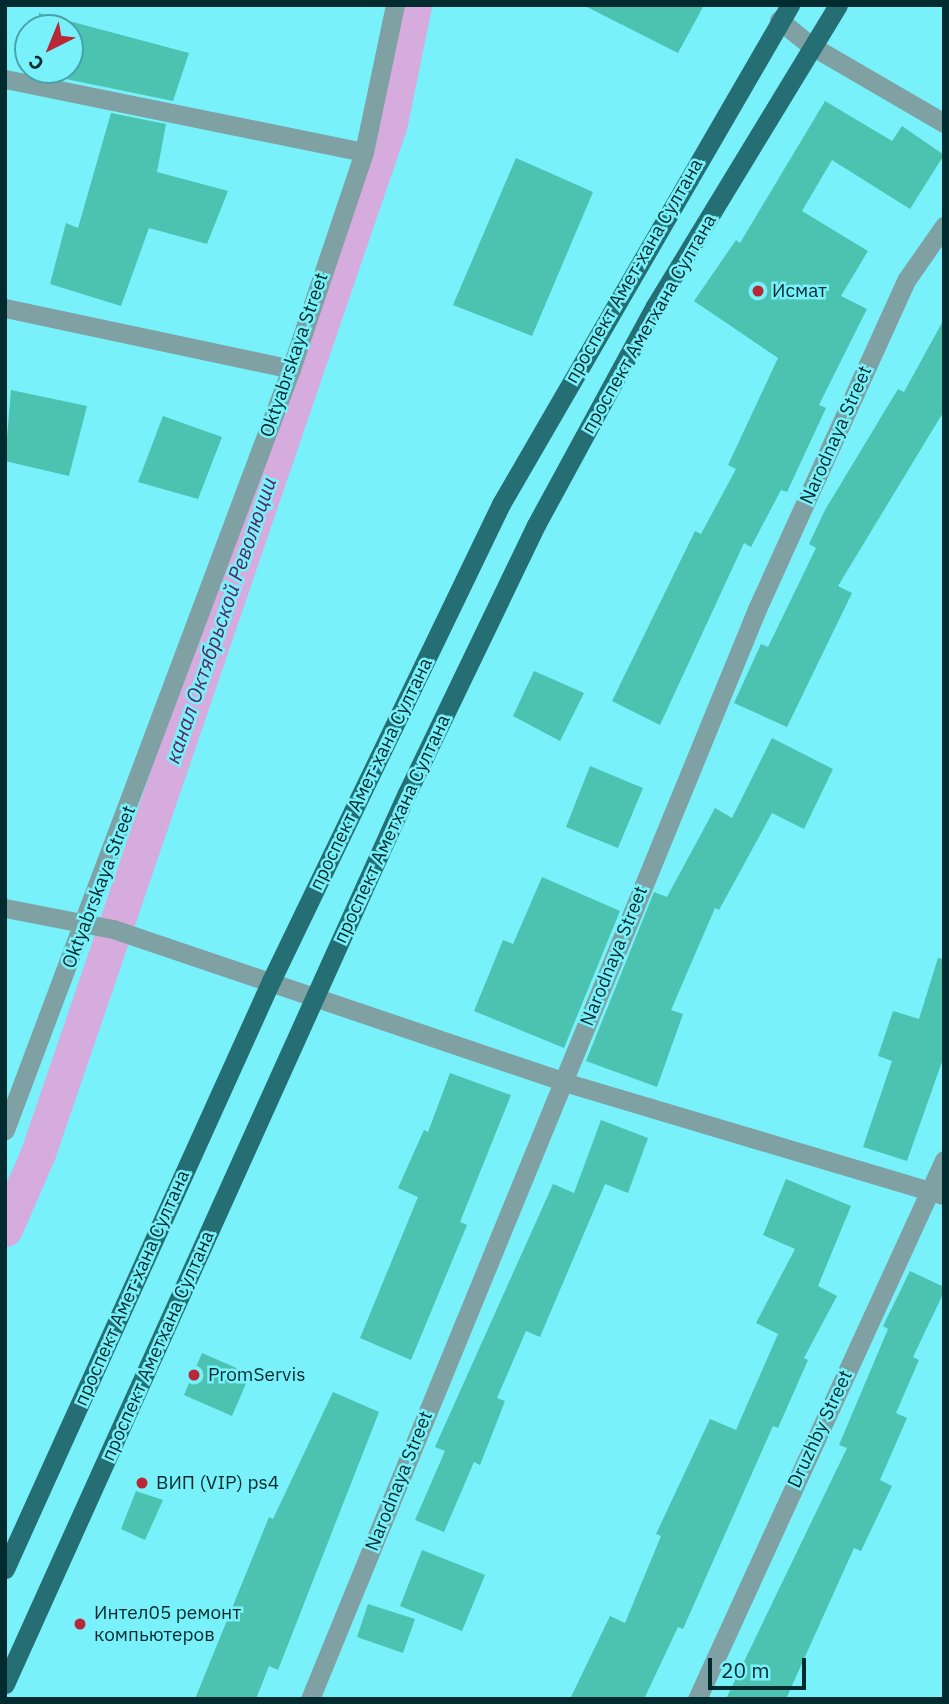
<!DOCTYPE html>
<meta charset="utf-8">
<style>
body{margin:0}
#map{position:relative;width:949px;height:1704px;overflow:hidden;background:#79f1fa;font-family:"IBM Plex Sans",sans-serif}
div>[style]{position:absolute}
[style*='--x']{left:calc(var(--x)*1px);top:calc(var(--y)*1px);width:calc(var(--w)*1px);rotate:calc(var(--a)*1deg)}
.canal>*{height:35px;margin:-17.5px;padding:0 17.5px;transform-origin:17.5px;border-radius:17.5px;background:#d6abdd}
.building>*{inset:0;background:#4cc2b1}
.minor>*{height:19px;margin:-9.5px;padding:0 9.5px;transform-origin:9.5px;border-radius:9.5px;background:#7fa1a3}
.primary>*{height:19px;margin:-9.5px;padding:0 9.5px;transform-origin:9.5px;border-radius:9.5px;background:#256f74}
.dots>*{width:19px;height:19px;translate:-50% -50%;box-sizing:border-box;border:4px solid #79f1fa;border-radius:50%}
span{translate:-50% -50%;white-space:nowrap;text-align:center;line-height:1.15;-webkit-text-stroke:5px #79f1fa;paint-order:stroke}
.street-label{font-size:19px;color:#012b2e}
.poi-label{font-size:19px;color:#012b2e}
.left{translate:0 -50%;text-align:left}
.water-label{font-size:21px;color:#5a2662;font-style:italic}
.frame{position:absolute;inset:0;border:7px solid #012b2e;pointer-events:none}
.north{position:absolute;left:14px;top:14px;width:70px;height:70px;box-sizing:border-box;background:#79f1fa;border:2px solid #49a2a8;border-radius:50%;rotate:223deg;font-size:19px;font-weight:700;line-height:28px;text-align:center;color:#012b2e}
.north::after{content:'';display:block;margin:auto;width:24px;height:32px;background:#b82735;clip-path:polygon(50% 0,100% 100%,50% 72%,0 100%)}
.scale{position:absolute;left:708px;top:1658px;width:98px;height:32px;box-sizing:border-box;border:4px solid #012b2e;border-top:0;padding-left:9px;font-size:21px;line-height:24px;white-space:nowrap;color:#012b2e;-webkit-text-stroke:5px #79f1fa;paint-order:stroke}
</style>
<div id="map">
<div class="canal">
<i style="--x:5;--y:1229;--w:83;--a:-66.5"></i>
<i style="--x:38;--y:1153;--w:1088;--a:-71.13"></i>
<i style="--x:390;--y:123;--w:120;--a:-78.5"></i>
</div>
<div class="building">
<i style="clip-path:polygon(583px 5px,704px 5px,678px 53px)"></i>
<i style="clip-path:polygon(39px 13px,189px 53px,173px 101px,27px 71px,28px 66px,28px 70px,70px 70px,70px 28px,36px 28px)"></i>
<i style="clip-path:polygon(825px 101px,892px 141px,902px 126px,944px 155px,910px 209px,832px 160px,802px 211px,868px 251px,841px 296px,867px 309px,819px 405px,826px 408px,787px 492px,781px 490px,751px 547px,744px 543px,660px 725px,612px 701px,695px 531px,701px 534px,736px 469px,728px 465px,778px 358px,694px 301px,736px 240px,740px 243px)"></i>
<i style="clip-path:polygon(111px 113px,166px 124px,157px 172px,228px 191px,207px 244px,149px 228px,121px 306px,50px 284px,66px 223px,78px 228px)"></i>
<i style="clip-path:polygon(516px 158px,593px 192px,532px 336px,453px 305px)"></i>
<i style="clip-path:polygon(944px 319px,944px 411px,838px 586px,852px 593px,787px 727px,734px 703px,761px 644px,768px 647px,816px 548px,809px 544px,825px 510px,898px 389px,904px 392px)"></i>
<i style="clip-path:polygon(11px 390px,87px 406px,69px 476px,5px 461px)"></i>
<i style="clip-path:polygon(163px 416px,222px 437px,198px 499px,138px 482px)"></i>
<i style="clip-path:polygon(534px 671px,584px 693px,560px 741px,513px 716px)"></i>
<i style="clip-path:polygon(772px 738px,833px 769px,804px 829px,772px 813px,719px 910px,715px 908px,671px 1010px,683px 1014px,657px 1087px,586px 1061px,654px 892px,667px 897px,715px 808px,732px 818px)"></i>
<i style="clip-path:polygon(590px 766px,643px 788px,618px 848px,566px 827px)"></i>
<i style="clip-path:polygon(542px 877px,620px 911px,564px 1048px,474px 1011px,503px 940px,513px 944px)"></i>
<i style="clip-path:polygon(938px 958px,944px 959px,944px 1056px,907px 1161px,863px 1147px,892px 1061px,878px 1056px,893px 1011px,919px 1019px)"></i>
<i style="clip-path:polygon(450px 1073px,511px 1095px,460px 1222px,467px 1225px,411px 1360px,360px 1338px,418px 1197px,398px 1188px,424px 1130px,428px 1132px)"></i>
<i style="clip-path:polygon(601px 1120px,648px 1138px,628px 1193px,605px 1184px,540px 1337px,526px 1331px,497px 1398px,505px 1401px,480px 1465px,474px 1462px,444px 1532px,415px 1520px,445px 1451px,435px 1447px,553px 1184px,574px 1193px)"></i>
<i style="clip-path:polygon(786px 1179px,851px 1206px,818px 1286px,837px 1296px,804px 1358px,808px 1360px,778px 1428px,773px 1426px,683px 1629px,678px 1627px,644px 1699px,570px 1699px,610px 1616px,625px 1623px,661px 1536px,656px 1534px,710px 1419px,736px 1430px,778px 1334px,756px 1323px,795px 1249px,763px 1235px)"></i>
<i style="clip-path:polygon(910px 1271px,944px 1287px,944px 1292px,913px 1357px,919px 1360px,896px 1413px,907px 1418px,880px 1480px,892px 1486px,861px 1551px,854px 1548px,786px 1699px,726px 1699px,847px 1448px,839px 1445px,888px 1329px,883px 1326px)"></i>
<i style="clip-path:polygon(202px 1353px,250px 1374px,232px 1416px,184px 1395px)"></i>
<i style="clip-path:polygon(333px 1392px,379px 1412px,278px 1670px,269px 1666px,256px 1699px,195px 1699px,269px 1517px,273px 1519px)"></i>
<i style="clip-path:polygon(136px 1491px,163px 1500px,145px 1540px,121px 1529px)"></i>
<i style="clip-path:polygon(422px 1550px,485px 1575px,462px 1631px,400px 1606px)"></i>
<i style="clip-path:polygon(368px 1604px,415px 1619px,403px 1653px,357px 1637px)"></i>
</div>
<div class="minor">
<i style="--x:779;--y:20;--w:40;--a:39"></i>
<i style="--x:810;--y:45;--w:155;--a:30.2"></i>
<i style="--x:5;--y:79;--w:366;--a:11.5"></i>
<i style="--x:5;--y:308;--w:292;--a:12"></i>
<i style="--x:5;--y:908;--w:110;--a:11"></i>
<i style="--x:113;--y:929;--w:476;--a:18.7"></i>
<i style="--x:564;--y:1082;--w:396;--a:16.6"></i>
<i style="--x:5;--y:1130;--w:813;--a:-69.4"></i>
<i style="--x:291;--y:369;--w:229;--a:-71.4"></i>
<i style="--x:364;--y:152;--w:150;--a:-78.1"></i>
<i style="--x:310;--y:1699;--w:1178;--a:-67.7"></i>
<i style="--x:757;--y:609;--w:362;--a:-65.6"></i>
<i style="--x:907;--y:279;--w:65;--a:-55.1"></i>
<i style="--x:697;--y:1699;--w:593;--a:-65.38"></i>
</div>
<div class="primary">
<i style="--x:5;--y:1569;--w:645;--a:-65.66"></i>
<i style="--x:271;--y:981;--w:530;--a:-64.26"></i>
<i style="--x:501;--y:504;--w:577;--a:-59.92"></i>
<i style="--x:5;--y:1684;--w:977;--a:-65.72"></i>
<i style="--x:407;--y:793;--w:297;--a:-64.3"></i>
<i style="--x:536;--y:525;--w:249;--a:-61.5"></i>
<i style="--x:655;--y:306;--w:352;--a:-58.7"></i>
</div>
<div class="dots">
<i style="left:758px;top:291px;background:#b82735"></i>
<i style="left:194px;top:1375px;background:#b82735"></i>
<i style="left:142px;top:1483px;background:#b82735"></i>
<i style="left:80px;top:1624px;background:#b82735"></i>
</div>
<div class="street-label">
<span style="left:634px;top:271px;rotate:-60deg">проспект Амет-хана Султана</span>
<span style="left:649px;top:324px;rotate:-60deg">проспект Аметхана Султана</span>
<span style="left:294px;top:355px;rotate:-71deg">Oktyabrskaya Street</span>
<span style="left:836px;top:435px;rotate:-66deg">Narodnaya Street</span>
<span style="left:371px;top:774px;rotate:-64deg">проспект Амет-хана Султана</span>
<span style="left:392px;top:829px;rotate:-65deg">проспект Аметхана Султана</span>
<span style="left:99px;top:887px;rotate:-69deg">Oktyabrskaya Street</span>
<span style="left:614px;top:956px;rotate:-68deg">Narodnaya Street</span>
<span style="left:132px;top:1288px;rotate:-66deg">проспект Амет-хана Султана</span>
<span style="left:158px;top:1346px;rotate:-66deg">проспект Аметхана Султана</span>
<span style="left:820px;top:1429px;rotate:-65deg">Druzhby Street</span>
<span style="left:399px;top:1481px;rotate:-68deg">Narodnaya Street</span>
</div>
<div class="poi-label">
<span class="left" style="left:772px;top:291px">Исмат</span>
<span class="left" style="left:208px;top:1375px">PromServis</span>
<span class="left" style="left:156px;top:1483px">ВИП (VIP) ps4</span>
<span class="left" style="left:94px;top:1624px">Интел05 ремонт<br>компьютеров</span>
</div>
<div class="water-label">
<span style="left:220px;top:620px;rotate:-71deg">канал Октябрьской Революции</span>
</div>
<div class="frame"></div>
<div class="north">С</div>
<div class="scale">20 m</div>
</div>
